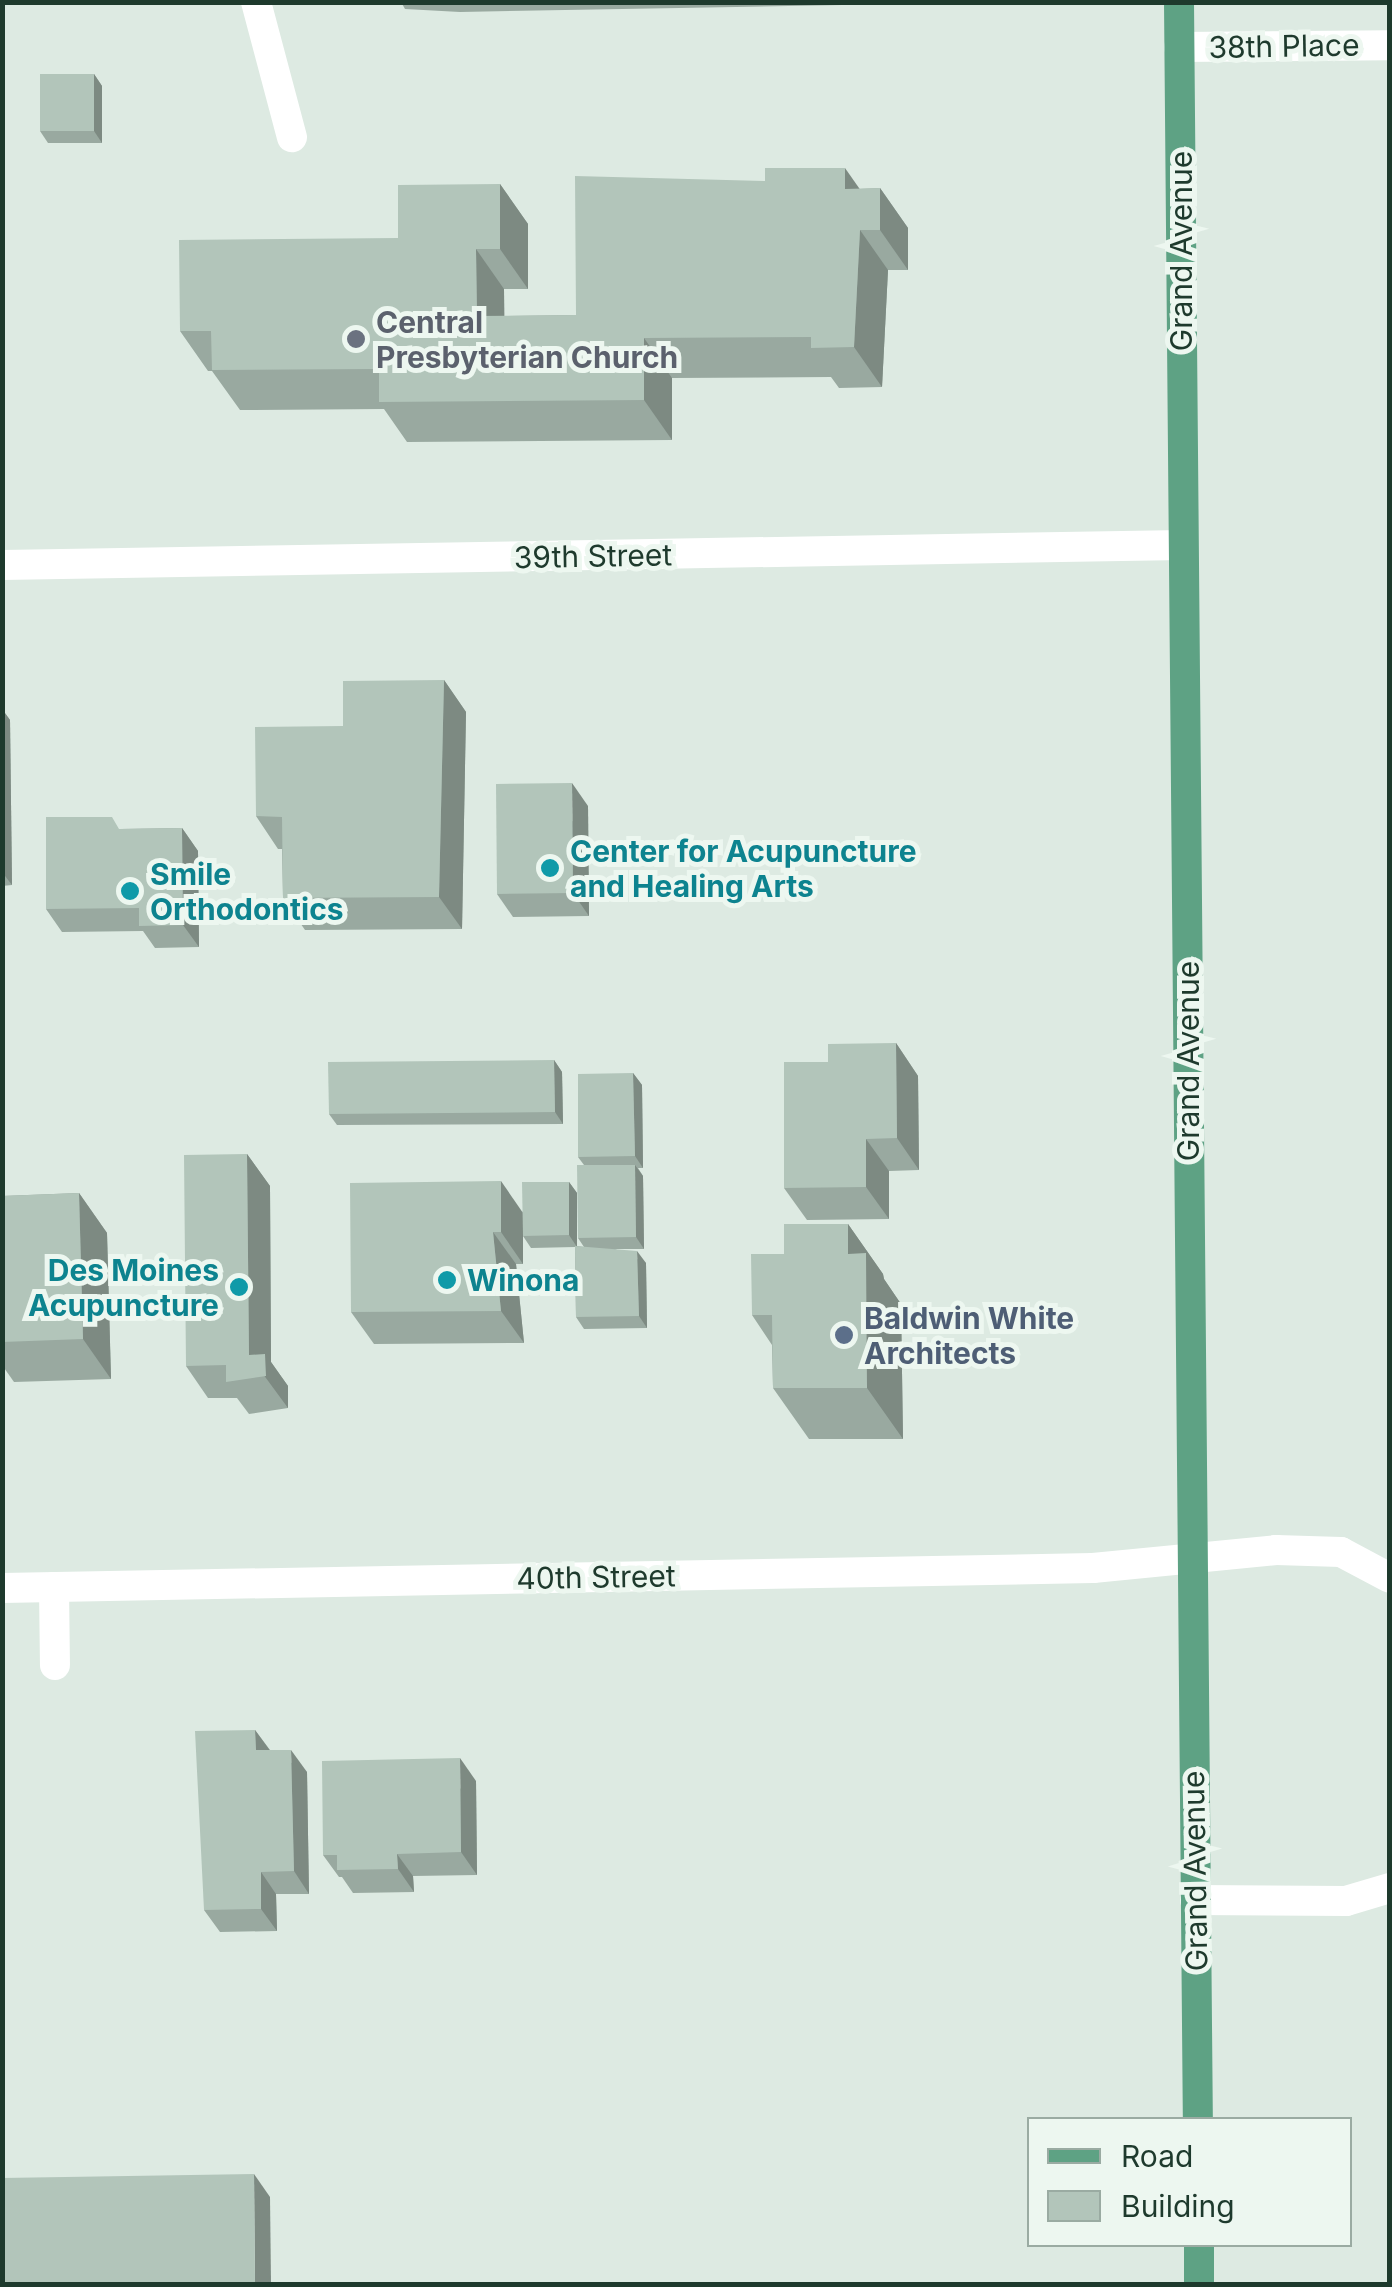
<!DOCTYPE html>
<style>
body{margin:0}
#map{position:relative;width:1392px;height:2287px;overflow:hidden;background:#ddeae2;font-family:Inter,sans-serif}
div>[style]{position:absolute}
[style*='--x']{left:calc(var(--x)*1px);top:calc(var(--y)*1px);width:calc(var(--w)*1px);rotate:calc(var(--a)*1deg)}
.minor>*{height:30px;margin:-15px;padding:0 15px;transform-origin:15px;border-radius:15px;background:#fff}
.major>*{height:30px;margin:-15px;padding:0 15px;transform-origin:15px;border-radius:15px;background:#5ea284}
.wall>*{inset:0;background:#99a9a0}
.shaded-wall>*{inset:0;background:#7d8a82}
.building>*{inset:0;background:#b2c5ba}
.dots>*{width:28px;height:28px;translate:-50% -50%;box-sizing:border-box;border:5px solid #edf7f0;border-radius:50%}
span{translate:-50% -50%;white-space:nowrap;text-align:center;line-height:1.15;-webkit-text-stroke:10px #edf7f0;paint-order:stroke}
.street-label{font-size:30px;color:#1e3a2d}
.worship-label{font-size:30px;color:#5b616d;font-weight:700}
.left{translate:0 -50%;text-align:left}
.culture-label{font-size:30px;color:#0d838f;font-weight:700}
.right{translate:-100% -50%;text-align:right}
.service-label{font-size:30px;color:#4e5e75;font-weight:700}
.frame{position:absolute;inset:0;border:5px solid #1e3a2d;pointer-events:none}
.legend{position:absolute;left:1027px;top:2117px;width:325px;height:130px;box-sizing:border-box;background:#edf7f0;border:2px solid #9aaba2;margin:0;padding:12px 18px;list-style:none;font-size:30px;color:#1e3a2d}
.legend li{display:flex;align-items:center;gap:20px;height:50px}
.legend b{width:50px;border:2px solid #9aaba2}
</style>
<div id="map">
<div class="minor">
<i style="--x:256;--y:2;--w:140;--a:75.1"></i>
<i style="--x:1179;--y:47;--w:211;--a:-0.5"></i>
<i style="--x:2;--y:565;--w:1181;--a:-0.97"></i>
<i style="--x:54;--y:1587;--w:78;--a:89.3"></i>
<i style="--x:2;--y:1588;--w:1091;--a:-1.05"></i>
<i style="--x:1093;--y:1568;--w:184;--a:-5.6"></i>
<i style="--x:1276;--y:1550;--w:65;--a:1.8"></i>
<i style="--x:1341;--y:1552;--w:55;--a:28"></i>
<i style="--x:1195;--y:1900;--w:151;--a:0.4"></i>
<i style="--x:1346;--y:1901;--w:46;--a:-16.5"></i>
</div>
<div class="major">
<i style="--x:1179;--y:2;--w:2118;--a:89.49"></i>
<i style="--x:1199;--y:2244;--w:40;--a:90"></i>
</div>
<div class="wall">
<i style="clip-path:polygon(401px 2px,842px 2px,842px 5px,460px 12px,405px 9px)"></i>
<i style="clip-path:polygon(94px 74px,102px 86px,102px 143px,48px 143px,40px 131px)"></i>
<i style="clip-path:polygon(500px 184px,528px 224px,528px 289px,504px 289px,504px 316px,576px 315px,860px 189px,880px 188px,908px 228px,908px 270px,888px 270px,882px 387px,839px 388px,831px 377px,672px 378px,672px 440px,407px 442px,384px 409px,240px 410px,212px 371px,208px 371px,180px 331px,398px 238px)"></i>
<i style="clip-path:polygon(444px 680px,466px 712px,462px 929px,305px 930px,283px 898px,282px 849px,278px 849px,256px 816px,343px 726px)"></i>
<i style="clip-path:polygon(2px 709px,10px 720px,12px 885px,2px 886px)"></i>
<i style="clip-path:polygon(588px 806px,589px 916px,513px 917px,497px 894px)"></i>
<i style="clip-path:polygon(182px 828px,198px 851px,199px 947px,155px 948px,143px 931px,62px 932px,46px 909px,121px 829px)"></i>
<i style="clip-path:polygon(896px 1043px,918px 1076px,919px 1170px,889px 1171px,889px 1219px,807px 1220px,784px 1188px,828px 1062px)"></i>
<i style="clip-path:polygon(554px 1060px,562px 1072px,563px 1124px,337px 1125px,329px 1114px)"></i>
<i style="clip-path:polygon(633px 1073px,642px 1085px,643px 1168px,638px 1168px,643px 1176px,644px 1249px,615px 1249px,646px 1263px,647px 1328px,584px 1329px,576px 1317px,575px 1247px,531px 1248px,523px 1236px,523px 1264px,516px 1264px,524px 1343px,374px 1344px,351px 1312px,522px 1212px,569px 1182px,577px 1193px,577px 1246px,584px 1247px,578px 1238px,584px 1165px,578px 1157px)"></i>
<i style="clip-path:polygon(247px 1154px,270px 1186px,271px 1362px,288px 1386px,288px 1408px,249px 1414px,237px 1398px,208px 1398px,186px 1366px)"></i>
<i style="clip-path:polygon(79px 1193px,107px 1233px,111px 1379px,14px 1382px,2px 1365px,2px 1196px)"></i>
<i style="clip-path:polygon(848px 1224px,883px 1274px,884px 1279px,901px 1304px,903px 1439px,809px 1439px,773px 1388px,772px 1345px,752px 1315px,784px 1254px)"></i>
<i style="clip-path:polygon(255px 1730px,270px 1750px,307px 1772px,309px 1894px,276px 1894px,277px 1931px,220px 1932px,204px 1910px)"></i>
<i style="clip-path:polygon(476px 1781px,477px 1875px,413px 1876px,414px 1892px,353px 1893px,342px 1877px,339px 1877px,323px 1855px)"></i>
</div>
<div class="shaded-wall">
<i style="clip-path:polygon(94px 74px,102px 86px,102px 143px,94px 131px)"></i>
<i style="clip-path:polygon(845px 168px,873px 208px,845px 189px)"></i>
<i style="clip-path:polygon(500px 184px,528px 224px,528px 289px,500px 249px)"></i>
<i style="clip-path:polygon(880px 188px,908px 228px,908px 270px,880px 230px)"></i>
<i style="clip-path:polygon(860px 230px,888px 270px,882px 387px,854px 347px)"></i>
<i style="clip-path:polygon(476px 249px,504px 289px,505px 356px,477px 316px)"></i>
<i style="clip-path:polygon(644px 338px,672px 378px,672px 440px,644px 400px)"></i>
<i style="clip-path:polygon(444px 680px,466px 712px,462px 929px,439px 897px)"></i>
<i style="clip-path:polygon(2px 709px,10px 720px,12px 885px,2px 872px)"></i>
<i style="clip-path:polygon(572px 783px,588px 806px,589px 916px,573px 893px)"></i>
<i style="clip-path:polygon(182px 828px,198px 851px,199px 947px,183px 925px)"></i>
<i style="clip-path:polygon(896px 1043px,918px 1076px,919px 1170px,897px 1138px)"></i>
<i style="clip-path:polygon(554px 1060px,562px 1072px,563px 1124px,555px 1112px)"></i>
<i style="clip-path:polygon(633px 1073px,642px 1085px,643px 1168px,635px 1156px)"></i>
<i style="clip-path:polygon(866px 1139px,889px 1171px,889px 1219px,866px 1187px)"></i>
<i style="clip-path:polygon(247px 1154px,270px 1186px,271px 1362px,288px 1386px,288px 1408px,249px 1355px)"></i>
<i style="clip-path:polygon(635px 1165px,643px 1176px,644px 1249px,636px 1237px)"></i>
<i style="clip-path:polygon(501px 1181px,523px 1213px,523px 1264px,501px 1232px)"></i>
<i style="clip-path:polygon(569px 1182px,577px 1193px,577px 1247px,569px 1235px)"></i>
<i style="clip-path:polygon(79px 1193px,107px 1233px,111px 1379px,83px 1339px)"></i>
<i style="clip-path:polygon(848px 1224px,883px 1274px,884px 1279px,901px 1304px,903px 1439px,867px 1388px,848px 1254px)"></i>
<i style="clip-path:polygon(493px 1232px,516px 1264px,524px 1343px,501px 1311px)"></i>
<i style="clip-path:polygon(637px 1251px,646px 1263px,647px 1328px,639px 1316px)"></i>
<i style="clip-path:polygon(255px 1730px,271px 1752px,256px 1750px)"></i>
<i style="clip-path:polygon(291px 1750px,307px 1772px,309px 1894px,294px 1871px)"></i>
<i style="clip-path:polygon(460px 1758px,476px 1781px,477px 1875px,461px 1852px)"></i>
<i style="clip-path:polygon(397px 1854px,413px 1876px,414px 1892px,398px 1869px)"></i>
<i style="clip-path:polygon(261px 1872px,276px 1894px,277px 1931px,261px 1909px)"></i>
<i style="clip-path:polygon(254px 2174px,270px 2197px,271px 2284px,255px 2284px)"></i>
</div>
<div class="building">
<i style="clip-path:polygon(40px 74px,94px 74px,94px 131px,40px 131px)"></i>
<i style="clip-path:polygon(765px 168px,845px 168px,845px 189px,880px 188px,880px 230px,860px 230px,854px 347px,811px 348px,811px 337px,644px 338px,644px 400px,379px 402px,379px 369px,212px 370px,211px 331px,180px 331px,179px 240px,398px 238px,398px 185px,500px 184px,500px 249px,476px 249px,477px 316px,576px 315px,575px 176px,765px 181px)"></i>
<i style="clip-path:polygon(444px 680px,439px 897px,283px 898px,282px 817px,256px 816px,255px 727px,343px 726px,343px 681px)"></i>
<i style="clip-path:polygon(572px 783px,573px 893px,497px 894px,496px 784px)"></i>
<i style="clip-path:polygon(46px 817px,112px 817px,119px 829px,182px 828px,183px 925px,139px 926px,139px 908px,46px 909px)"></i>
<i style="clip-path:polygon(896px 1043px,897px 1138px,866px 1139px,866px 1187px,784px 1188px,784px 1062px,828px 1062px,828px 1044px)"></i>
<i style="clip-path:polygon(554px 1060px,555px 1112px,329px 1114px,328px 1062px)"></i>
<i style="clip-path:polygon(633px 1073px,635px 1156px,578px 1157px,578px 1074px)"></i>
<i style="clip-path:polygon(247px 1154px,249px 1355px,265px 1354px,266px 1376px,226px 1382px,226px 1365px,186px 1366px,184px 1155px)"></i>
<i style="clip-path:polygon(577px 1165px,635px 1165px,636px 1237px,578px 1238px)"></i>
<i style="clip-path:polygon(501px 1181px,501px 1232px,493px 1232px,501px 1311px,351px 1312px,350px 1183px)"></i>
<i style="clip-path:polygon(522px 1182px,569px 1182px,569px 1235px,523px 1236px)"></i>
<i style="clip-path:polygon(79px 1193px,83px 1339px,2px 1342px,2px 1196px)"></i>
<i style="clip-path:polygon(784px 1224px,848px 1224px,848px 1254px,866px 1253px,867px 1388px,773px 1388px,772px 1315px,752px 1315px,751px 1254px,784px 1254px)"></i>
<i style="clip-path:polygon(575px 1246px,637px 1251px,639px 1316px,576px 1317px)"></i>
<i style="clip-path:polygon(255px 1730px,256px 1750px,291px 1750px,294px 1871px,261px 1872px,261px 1909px,204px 1910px,195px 1731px)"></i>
<i style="clip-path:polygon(460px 1758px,461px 1852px,397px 1854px,398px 1869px,337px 1870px,337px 1855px,323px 1855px,322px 1761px)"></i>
<i style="clip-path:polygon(254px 2174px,255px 2284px,2px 2284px,2px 2178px)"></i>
</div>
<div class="dots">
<i style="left:356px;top:339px;background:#6b7280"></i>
<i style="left:550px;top:868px;background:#0f9aa8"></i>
<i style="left:130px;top:891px;background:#0f9aa8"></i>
<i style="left:447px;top:1280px;background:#0f9aa8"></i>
<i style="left:239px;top:1287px;background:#0f9aa8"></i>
<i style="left:844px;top:1335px;background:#5c6f8a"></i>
</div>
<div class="street-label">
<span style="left:1284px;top:46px;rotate:-1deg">38th Place</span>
<span style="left:1181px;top:251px;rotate:-90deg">Grand Avenue</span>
<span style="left:593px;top:556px;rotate:-1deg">39th Street</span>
<span style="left:1188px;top:1061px;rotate:-90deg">Grand Avenue</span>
<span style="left:596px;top:1577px;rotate:-1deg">40th Street</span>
<span style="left:1195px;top:1871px;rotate:-91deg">Grand Avenue</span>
</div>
<div class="worship-label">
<span class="left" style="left:376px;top:339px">Central<br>Presbyterian Church</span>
</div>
<div class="culture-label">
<span class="left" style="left:570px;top:868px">Center for Acupuncture<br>and Healing Arts</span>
<span class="left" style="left:150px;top:891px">Smile<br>Orthodontics</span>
<span class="right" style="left:219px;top:1287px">Des Moines<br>Acupuncture</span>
<span class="left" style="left:467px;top:1280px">Winona</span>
</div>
<div class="service-label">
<span class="left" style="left:864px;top:1335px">Baldwin White<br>Architects</span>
</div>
<div class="frame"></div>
<ul class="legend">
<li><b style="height:12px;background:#5ea284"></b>Road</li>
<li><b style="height:28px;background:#b2c5ba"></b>Building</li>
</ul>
</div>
